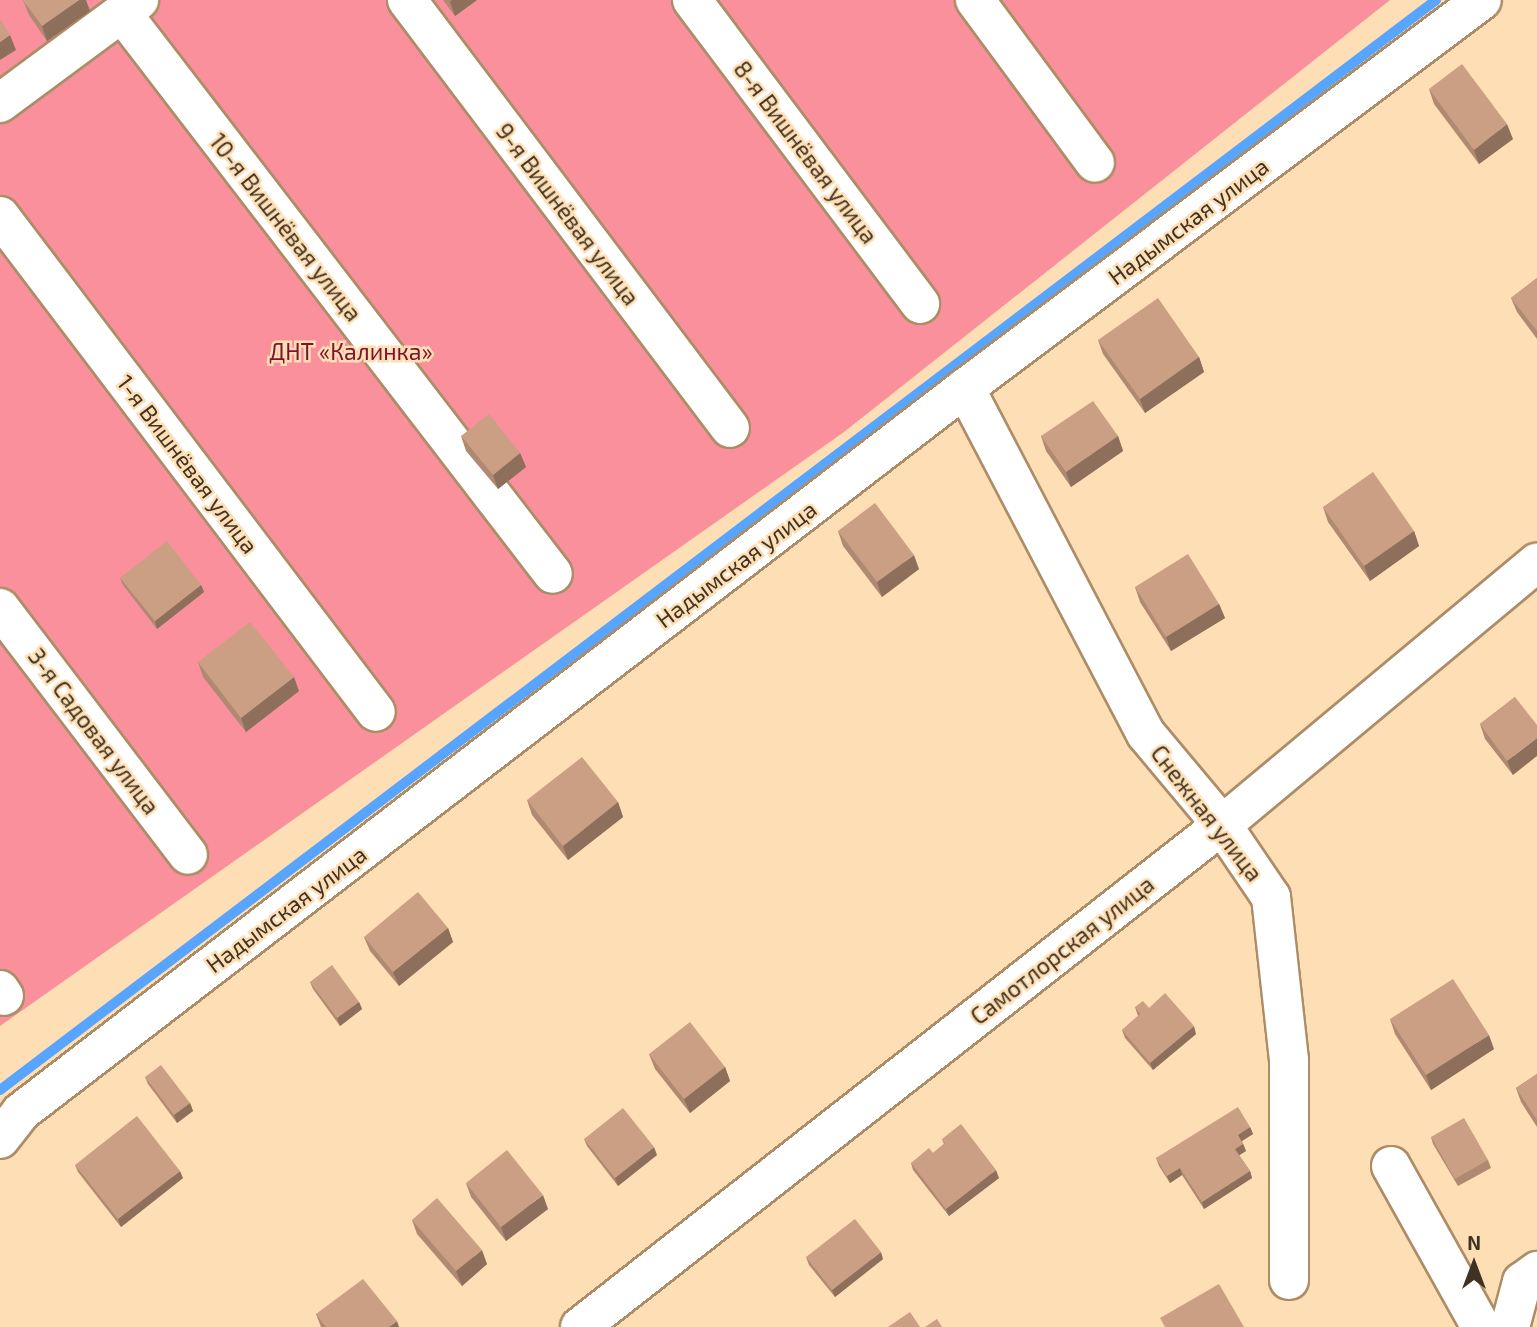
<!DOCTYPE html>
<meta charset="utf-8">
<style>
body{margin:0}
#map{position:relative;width:1537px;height:1327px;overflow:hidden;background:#fedeb4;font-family:"Exo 2",sans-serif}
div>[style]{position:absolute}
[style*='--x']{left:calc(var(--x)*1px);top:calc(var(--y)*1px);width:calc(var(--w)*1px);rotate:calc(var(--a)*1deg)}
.green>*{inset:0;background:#f9909c}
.stream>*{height:10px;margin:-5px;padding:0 5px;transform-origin:5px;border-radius:5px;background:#57a5fe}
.roads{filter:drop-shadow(2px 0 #ac8d67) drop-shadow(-2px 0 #ac8d67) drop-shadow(0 2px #ac8d67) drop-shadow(0 -2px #ac8d67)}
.minor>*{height:38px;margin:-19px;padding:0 19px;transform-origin:19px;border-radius:19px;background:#fff}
.wall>*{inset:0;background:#af8971}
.shaded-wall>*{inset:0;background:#8e6f5c}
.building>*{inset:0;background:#cb9f83}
span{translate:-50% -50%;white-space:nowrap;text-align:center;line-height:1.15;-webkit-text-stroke:5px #fedeb4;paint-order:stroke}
.street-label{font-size:23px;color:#3f3222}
.park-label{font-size:23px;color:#82112f}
.north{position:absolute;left:1439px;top:1229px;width:70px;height:70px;-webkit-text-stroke:5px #fedeb4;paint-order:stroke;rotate:0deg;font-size:19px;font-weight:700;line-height:28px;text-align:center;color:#3f3222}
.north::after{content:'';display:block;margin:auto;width:24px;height:32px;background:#3f3222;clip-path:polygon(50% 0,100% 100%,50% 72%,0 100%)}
</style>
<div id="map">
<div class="green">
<i style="clip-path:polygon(0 0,1390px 0,844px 432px,0 1026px)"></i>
</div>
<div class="stream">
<i style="--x:0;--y:1090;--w:1803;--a:-37.2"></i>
</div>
<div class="roads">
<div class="minor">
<i style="--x:407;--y:0;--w:536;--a:52.96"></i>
<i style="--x:692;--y:0;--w:380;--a:53.1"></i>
<i style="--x:975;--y:0;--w:202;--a:53.6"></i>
<i style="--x:122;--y:13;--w:707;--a:52.47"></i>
<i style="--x:0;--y:103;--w:173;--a:-36.5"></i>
<i style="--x:0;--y:216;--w:622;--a:52.84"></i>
<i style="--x:965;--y:388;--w:390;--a:62.4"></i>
<i style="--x:1146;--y:734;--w:119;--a:50.1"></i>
<i style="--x:1222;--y:825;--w:87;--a:55.8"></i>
<i style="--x:1271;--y:897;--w:164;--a:83.7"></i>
<i style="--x:1289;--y:1060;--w:220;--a:90"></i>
<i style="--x:0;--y:608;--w:310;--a:52.7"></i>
<i style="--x:0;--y:990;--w:7;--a:56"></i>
<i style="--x:0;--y:1139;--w:34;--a:-52"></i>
<i style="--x:21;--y:1112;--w:1190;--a:-37.49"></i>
<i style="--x:965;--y:388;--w:646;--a:-36.89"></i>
<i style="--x:1391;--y:1166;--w:184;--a:60.8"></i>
<i style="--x:580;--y:1327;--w:815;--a:-38.02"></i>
<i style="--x:1222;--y:825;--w:410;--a:-39.8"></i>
<i style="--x:1510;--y:1327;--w:47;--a:-75.1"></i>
<i style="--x:1522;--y:1282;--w:19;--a:-36"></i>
</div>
</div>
<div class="wall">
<i style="clip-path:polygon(23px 0,90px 11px,47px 41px,29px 15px)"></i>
<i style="clip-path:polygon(443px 0,477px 0,455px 16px)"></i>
<i style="clip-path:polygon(1429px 89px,1513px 139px,1479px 164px,1434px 104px)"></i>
<i style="clip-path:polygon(1537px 278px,1537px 339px,1517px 312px,1511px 298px)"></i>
<i style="clip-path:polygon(1098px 340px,1199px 357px,1204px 372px,1145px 413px,1103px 354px)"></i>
<i style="clip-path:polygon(461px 436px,520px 453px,526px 467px,498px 489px,466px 451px)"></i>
<i style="clip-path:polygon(1041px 436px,1118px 436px,1123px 451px,1071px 487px,1046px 451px)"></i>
<i style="clip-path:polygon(1323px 507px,1414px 531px,1419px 546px,1370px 581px,1328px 522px)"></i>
<i style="clip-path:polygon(838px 531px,919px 569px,882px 597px,843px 546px)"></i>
<i style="clip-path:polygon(120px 578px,201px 585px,204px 592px,157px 629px,123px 585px)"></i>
<i style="clip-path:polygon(1135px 587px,1219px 604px,1225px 618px,1171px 651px,1140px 602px)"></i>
<i style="clip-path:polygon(198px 662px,299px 691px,246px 732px,203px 677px)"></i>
<i style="clip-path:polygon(1515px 697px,1513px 775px,1485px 739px,1480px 724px)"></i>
<i style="clip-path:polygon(527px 800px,618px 802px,623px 817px,568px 860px,532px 815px)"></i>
<i style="clip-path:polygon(448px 928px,453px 942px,399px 986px,370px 951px,364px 937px)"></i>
<i style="clip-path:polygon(310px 982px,359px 1002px,362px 1009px,340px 1026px,313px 989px)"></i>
<i style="clip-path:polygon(1135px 1007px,1149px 1008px,1196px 1034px,1153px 1070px,1125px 1038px,1122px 1030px,1138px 1016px)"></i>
<i style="clip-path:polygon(1390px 1019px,1494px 1049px,1431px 1090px,1395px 1034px)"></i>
<i style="clip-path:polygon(649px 1054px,725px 1067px,730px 1081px,690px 1113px,655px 1069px)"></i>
<i style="clip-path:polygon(1537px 1074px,1537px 1127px,1521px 1102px,1516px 1088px)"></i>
<i style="clip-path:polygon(145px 1077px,190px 1103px,193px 1111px,177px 1123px,148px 1084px)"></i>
<i style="clip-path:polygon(1250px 1127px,1253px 1134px,1242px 1141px,1246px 1151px,1239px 1155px,1250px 1171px,1252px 1178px,1204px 1209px,1182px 1175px,1170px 1183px,1159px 1166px,1156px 1158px)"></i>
<i style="clip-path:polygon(1431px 1137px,1488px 1160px,1491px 1168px,1458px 1186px,1433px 1144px)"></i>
<i style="clip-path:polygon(584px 1139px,657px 1155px,618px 1186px,587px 1146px)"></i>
<i style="clip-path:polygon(942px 1139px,999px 1178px,949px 1216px,913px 1170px,911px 1163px,933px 1153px,944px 1144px)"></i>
<i style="clip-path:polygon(75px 1165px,183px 1178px,121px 1227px,78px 1172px)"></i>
<i style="clip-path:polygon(466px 1183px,548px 1209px,506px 1241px,471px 1197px)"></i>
<i style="clip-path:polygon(412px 1220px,487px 1264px,462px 1286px,417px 1234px)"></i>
<i style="clip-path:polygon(806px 1257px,883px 1259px,835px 1297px,809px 1265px)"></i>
<i style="clip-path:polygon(316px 1314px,399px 1327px,321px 1327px)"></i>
</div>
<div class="shaded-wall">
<i style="clip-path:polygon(79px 0,86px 0,90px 11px,47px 41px,42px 26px)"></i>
<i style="clip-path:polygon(452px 0,477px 0,455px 16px,450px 2px)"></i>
<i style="clip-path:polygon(10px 35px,16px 50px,0 60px,0 42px)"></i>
<i style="clip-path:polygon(1507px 124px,1513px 139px,1479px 164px,1474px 150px)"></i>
<i style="clip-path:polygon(1199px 357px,1204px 372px,1145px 413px,1140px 399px)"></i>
<i style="clip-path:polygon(1118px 436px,1123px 451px,1071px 487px,1066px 472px)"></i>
<i style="clip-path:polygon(520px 453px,526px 467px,498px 489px,493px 475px)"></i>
<i style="clip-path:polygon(1414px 531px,1419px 546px,1370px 581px,1364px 566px)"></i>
<i style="clip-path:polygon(914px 555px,919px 569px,882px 597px,877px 582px)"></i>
<i style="clip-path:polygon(201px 585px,204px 592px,157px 629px,155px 621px)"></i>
<i style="clip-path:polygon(1219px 604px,1225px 618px,1171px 651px,1166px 637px)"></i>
<i style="clip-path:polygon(294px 677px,299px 691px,246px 732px,241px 718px)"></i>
<i style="clip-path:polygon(1537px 738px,1537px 756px,1513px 775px,1507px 761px)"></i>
<i style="clip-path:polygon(618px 802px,623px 817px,568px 860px,563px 846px)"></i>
<i style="clip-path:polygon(448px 928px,453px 942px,399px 986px,393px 972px)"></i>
<i style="clip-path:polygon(359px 1002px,362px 1009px,340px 1026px,337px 1018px)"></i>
<i style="clip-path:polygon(1194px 1026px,1196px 1034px,1153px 1070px,1150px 1063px)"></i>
<i style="clip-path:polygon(1489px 1035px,1494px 1049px,1431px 1090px,1426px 1075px)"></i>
<i style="clip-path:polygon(725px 1067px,730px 1081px,690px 1113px,684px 1099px)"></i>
<i style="clip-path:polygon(190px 1103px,193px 1111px,177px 1123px,174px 1115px)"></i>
<i style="clip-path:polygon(1250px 1127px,1253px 1134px,1240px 1142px,1238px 1135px)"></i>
<i style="clip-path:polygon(1243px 1144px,1246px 1151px,1238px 1156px,1235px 1149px)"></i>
<i style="clip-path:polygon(654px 1147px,657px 1155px,618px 1186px,615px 1178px)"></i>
<i style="clip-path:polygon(1180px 1168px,1182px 1175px,1170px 1183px,1167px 1176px)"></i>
<i style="clip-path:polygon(996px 1170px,999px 1178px,949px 1216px,946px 1209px)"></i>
<i style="clip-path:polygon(180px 1171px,183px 1178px,121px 1227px,118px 1219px)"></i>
<i style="clip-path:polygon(1250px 1171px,1252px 1178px,1204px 1209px,1202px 1202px)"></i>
<i style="clip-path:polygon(543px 1195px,548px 1209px,506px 1241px,501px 1227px)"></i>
<i style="clip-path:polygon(482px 1250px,487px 1264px,462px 1286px,456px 1271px)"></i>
<i style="clip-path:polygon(881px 1252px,883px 1259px,835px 1297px,832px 1290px)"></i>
<i style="clip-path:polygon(397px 1321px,399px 1327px,389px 1327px)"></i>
</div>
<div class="building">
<i style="clip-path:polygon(23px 0,79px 0,42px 26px)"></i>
<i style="clip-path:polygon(0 19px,10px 35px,0 42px)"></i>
<i style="clip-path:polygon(1462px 64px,1507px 124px,1474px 150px,1429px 89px)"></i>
<i style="clip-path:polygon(1537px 278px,1537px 331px,1511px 298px)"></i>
<i style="clip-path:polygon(1158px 298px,1199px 357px,1140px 399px,1098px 340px)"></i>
<i style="clip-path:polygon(1093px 401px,1118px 436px,1066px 472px,1041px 436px)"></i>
<i style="clip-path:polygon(489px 414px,520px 453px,493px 475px,461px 436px)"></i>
<i style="clip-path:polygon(1373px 472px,1414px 531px,1364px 566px,1323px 507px)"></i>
<i style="clip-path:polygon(875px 503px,914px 555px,877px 582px,838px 531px)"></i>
<i style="clip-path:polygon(167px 541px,201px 585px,155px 621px,120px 578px)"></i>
<i style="clip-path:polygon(1188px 554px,1219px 604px,1166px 637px,1135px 587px)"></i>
<i style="clip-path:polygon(250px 622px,294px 677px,241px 718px,198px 662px)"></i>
<i style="clip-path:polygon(1515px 697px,1537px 725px,1537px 738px,1507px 761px,1480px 724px)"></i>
<i style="clip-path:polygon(582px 757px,618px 802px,563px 846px,527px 800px)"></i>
<i style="clip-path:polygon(418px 892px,448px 928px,393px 972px,364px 937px)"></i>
<i style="clip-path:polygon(332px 965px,359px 1002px,337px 1018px,310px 982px)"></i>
<i style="clip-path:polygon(1453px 979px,1489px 1035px,1426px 1075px,1390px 1019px)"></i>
<i style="clip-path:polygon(1165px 993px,1194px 1026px,1150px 1063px,1122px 1030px,1140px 1014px,1135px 1007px,1143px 1001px,1149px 1008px)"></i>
<i style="clip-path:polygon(690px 1022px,725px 1067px,684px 1099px,649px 1054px)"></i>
<i style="clip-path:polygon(161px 1065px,190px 1103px,174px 1115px,145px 1077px)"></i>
<i style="clip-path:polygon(1537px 1074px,1537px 1120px,1516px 1088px)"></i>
<i style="clip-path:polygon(1238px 1107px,1250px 1127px,1238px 1135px,1243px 1144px,1235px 1149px,1250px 1171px,1202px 1202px,1180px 1168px,1167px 1176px,1156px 1158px)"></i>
<i style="clip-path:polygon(623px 1108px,654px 1147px,615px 1178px,584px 1139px)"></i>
<i style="clip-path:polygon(137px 1116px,180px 1171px,118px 1219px,75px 1165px)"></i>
<i style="clip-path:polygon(1464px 1118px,1488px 1160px,1455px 1179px,1431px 1137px)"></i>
<i style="clip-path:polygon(961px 1124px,996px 1170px,946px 1209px,911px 1163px,929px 1148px,933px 1153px,945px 1143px,942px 1139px)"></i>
<i style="clip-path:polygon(507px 1150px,543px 1195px,501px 1227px,466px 1183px)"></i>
<i style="clip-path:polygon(437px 1198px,482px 1250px,456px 1271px,412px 1220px)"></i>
<i style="clip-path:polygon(855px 1219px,881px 1252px,832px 1290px,806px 1257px)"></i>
<i style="clip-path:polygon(363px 1279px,397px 1321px,389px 1327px,326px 1327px,316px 1314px)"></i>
<i style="clip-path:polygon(1219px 1284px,1244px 1327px,1165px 1327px,1160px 1318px)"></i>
<i style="clip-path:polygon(910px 1312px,920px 1327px,888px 1327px)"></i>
<i style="clip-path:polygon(937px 1319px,942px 1327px,925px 1327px)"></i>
</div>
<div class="street-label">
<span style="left:806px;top:152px;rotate:53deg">8-я Вишнёвая улица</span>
<span style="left:568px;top:214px;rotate:53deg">9-я Вишнёвая улица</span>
<span style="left:1188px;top:221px;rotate:-37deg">Надымская улица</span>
<span style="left:286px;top:227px;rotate:52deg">10-я Вишнёвая улица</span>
<span style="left:188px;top:464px;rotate:53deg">1-я Вишнёвая улица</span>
<span style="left:736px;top:564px;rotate:-37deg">Надымская улица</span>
<span style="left:94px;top:731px;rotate:53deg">3-я Садовая улица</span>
<span style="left:1207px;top:813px;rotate:52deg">Снежная улица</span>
<span style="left:286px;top:909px;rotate:-37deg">Надымская улица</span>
<span style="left:1062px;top:950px;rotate:-38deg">Самотлорская улица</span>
</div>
<div class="park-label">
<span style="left:351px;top:351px">ДНТ «Калинка»</span>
</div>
<div class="north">N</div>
</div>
